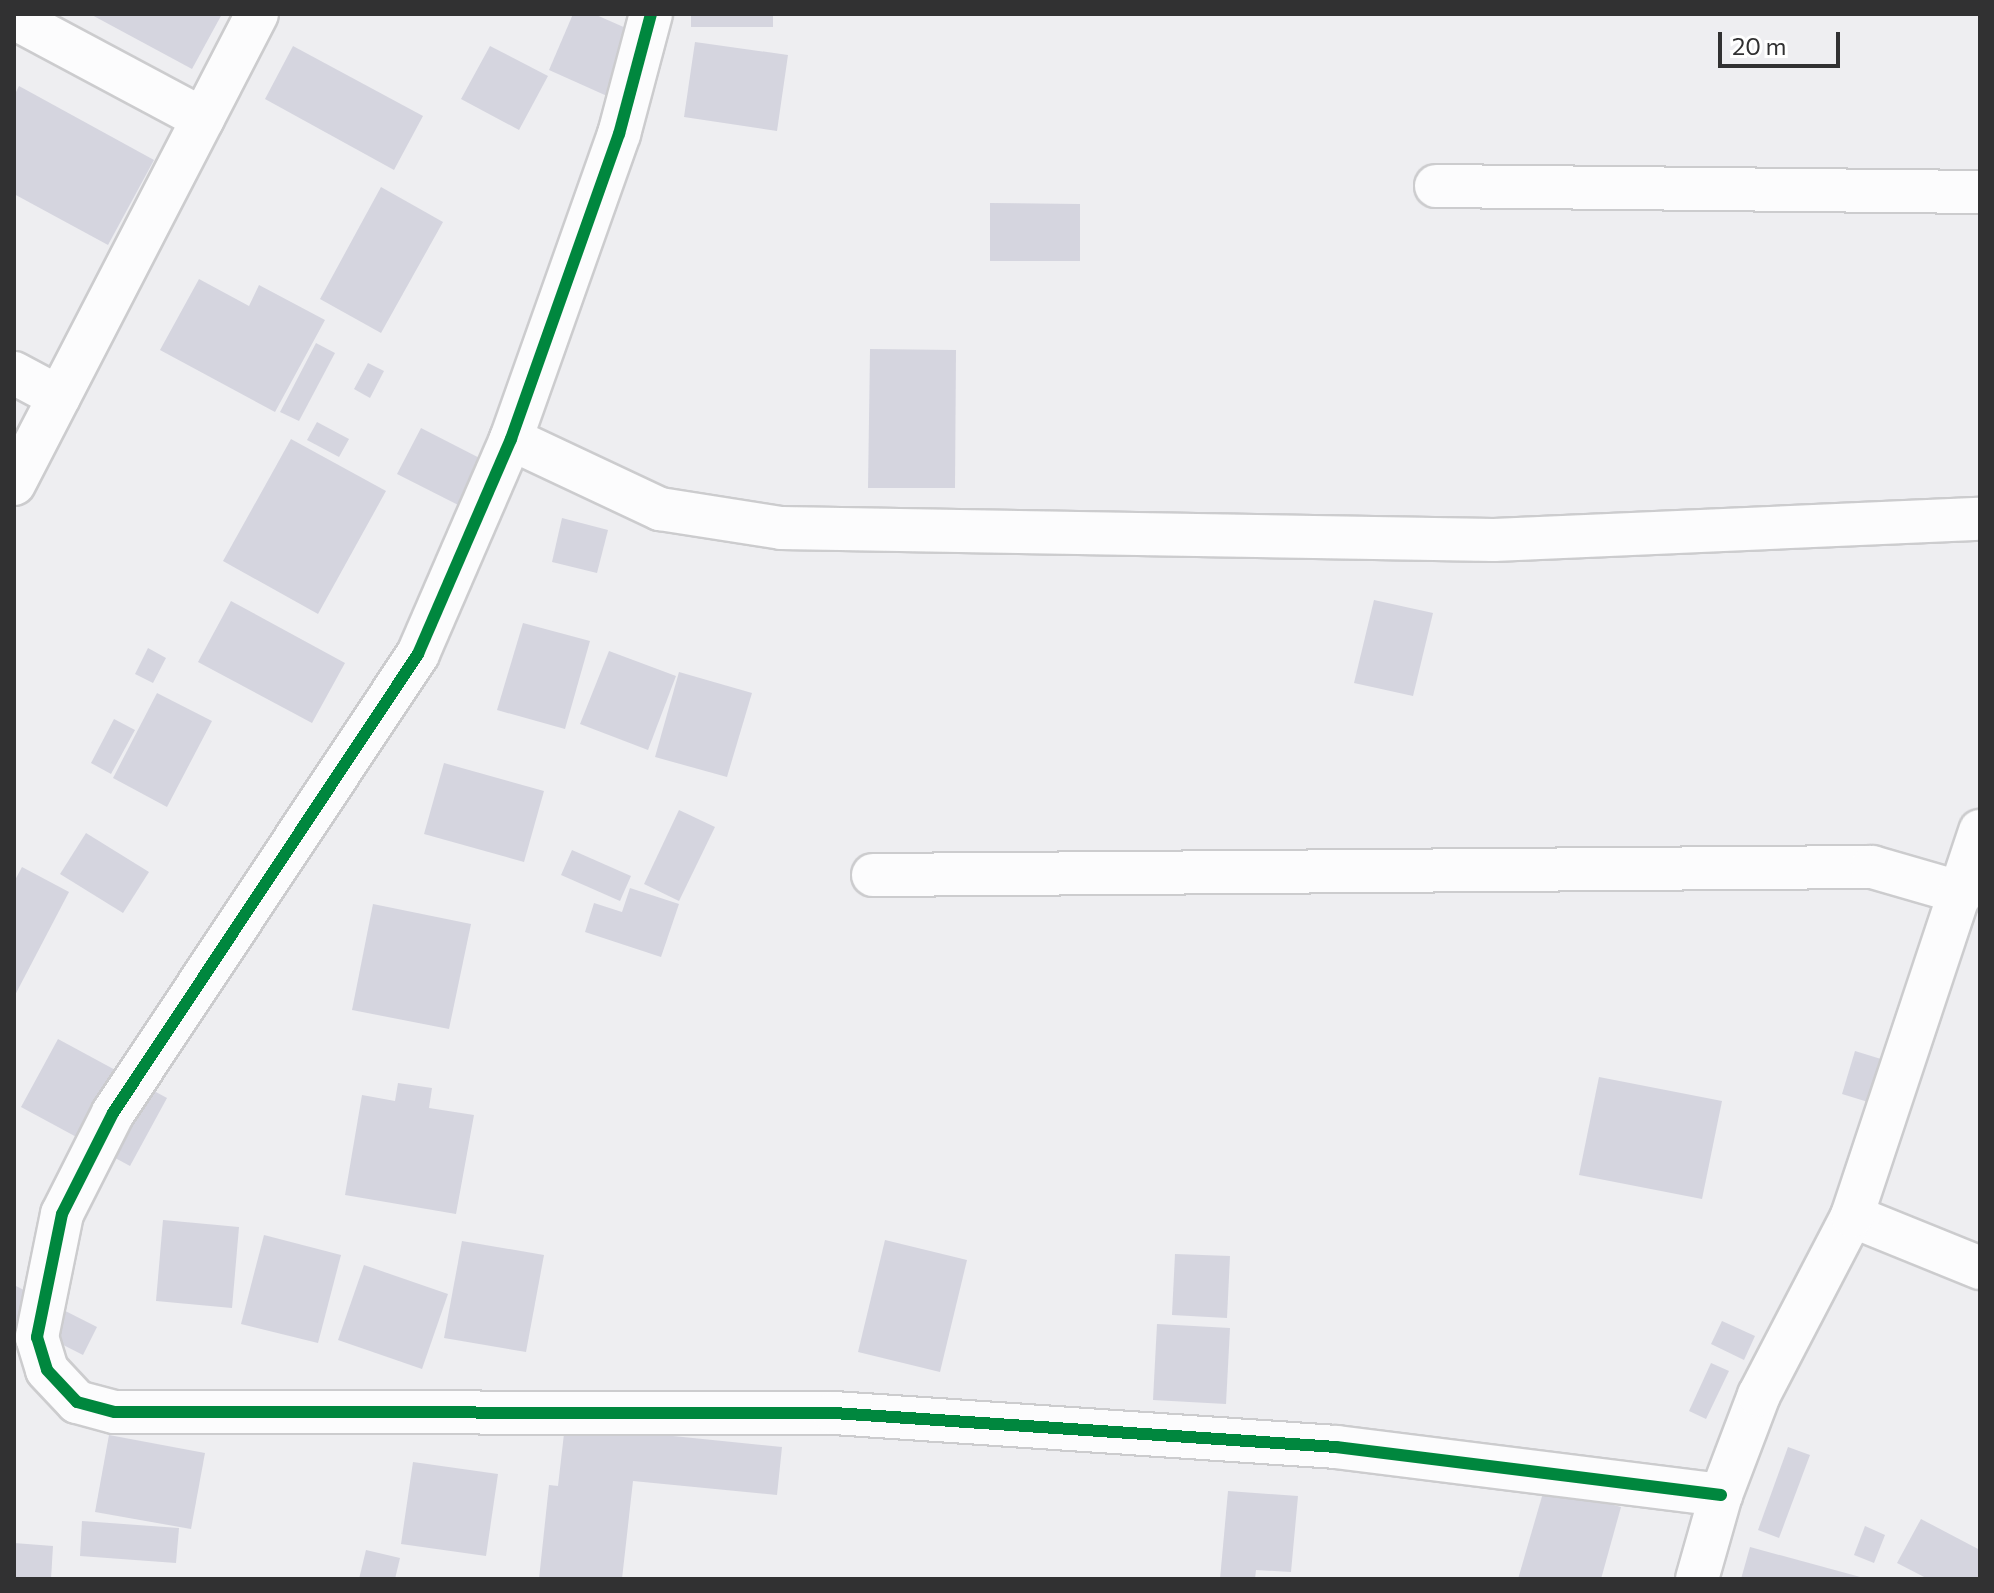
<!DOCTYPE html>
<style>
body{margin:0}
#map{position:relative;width:1994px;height:1593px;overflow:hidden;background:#eeeef1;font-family:Commissioner,sans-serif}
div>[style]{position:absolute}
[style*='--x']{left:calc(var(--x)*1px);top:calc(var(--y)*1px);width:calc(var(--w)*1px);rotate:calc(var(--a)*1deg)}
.building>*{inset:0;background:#d5d5df}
.roads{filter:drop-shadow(2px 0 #ccccce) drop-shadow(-2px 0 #ccccce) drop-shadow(0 2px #ccccce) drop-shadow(0 -2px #ccccce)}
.minor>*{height:42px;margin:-21px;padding:0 21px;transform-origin:21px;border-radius:21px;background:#fcfcfd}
.cycleway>*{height:12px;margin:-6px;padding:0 6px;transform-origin:6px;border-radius:6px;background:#00873e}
span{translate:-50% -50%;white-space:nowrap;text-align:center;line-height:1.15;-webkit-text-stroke:8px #fff;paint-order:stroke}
.frame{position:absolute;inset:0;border:16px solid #313132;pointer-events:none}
.scale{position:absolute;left:1718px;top:32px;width:122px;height:36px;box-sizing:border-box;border:4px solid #313132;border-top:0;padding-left:10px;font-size:24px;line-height:28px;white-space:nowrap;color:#313132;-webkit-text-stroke:6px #fff;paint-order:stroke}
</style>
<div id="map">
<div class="building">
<i style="clip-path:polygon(90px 14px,222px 14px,192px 69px)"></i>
<i style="clip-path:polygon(573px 14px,594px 14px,644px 36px,616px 100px,549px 70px)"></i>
<i style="clip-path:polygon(691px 14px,773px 14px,773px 27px,691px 27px)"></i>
<i style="clip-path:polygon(695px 42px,788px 55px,777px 131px,684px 117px)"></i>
<i style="clip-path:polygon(293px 46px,423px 116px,394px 170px,265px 99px)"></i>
<i style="clip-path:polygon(490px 46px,548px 76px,519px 130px,461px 99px)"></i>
<i style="clip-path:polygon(19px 86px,154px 160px,108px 245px,14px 194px,14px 96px)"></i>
<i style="clip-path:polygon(381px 187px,443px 222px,381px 333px,320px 299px)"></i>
<i style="clip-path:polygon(990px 203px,1080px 204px,1080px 261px,990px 261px)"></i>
<i style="clip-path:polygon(199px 279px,249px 306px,259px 285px,325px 320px,275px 412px,160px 350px)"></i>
<i style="clip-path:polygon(316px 343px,335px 353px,299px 421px,280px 412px)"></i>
<i style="clip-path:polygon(870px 349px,956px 350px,955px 488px,868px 488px)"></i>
<i style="clip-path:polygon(368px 363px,384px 371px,370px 398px,354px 389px)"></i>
<i style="clip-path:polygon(317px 422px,349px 439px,339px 457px,307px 440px)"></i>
<i style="clip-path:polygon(421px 428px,499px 468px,476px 514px,397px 474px)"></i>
<i style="clip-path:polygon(291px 439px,386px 491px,318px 614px,223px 561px)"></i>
<i style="clip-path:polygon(562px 518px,608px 530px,597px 573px,552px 562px)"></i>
<i style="clip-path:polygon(1374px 600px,1433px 613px,1413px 696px,1354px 683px)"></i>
<i style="clip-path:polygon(231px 601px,345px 663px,312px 723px,198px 662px)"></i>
<i style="clip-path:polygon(523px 623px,590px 641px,565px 729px,497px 710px)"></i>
<i style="clip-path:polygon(148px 648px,166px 658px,153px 683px,135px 674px)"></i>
<i style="clip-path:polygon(609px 651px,676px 676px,648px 750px,580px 724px)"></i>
<i style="clip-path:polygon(679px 672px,752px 693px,727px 777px,655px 757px)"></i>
<i style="clip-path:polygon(157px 693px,212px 721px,167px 807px,113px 778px)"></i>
<i style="clip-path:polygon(114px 719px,135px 730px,111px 774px,91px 763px)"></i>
<i style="clip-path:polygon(444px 763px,544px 791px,524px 862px,424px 834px)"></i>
<i style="clip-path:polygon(679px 810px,715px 827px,679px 901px,644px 884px)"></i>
<i style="clip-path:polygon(86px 833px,149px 872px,123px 913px,60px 874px)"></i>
<i style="clip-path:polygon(572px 850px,631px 876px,620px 901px,561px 875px)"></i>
<i style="clip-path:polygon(22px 867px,69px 892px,14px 997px,14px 882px)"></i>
<i style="clip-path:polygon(630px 888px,679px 904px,661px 957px,585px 932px,594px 903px,622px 912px)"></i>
<i style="clip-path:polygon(373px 904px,471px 924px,449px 1029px,352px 1010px)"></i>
<i style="clip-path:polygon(58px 1039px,167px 1098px,130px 1166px,21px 1107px)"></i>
<i style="clip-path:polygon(1855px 1051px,1881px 1059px,1868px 1102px,1842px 1094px)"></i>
<i style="clip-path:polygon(1599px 1077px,1722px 1101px,1702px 1199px,1579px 1175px)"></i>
<i style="clip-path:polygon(398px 1083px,432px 1088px,429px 1108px,474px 1115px,456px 1214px,345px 1195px,362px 1095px,395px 1101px)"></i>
<i style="clip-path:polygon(163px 1220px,239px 1227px,232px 1308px,156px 1301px)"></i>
<i style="clip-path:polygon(264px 1235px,341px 1255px,318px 1343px,241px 1324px)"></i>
<i style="clip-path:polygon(885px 1240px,967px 1260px,940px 1372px,858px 1352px)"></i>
<i style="clip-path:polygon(462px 1241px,544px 1255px,526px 1352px,444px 1338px)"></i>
<i style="clip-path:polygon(1175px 1254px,1230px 1256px,1227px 1318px,1172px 1315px)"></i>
<i style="clip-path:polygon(364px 1265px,448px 1294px,422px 1369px,338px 1340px)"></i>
<i style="clip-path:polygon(14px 1285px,97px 1327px,83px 1355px,14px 1320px)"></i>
<i style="clip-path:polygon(1722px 1321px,1755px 1336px,1744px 1360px,1711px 1344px)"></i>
<i style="clip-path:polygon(1157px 1324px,1230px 1328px,1226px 1404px,1153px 1400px)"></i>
<i style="clip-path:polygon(1711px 1363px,1729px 1371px,1706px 1419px,1689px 1411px)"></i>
<i style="clip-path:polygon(565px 1425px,782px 1447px,777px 1495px,633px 1481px,622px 1579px,539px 1579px,549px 1485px,558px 1486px)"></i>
<i style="clip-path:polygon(109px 1435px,205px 1453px,191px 1529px,95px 1512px)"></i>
<i style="clip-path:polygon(1788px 1447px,1810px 1455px,1779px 1538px,1758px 1530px)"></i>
<i style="clip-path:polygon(413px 1462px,498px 1474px,486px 1556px,401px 1544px)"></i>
<i style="clip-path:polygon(1545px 1486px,1621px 1507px,1601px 1579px,1518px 1579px)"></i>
<i style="clip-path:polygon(1228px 1491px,1298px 1496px,1291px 1572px,1256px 1570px,1255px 1579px,1220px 1579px)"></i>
<i style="clip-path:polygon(1921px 1519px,1980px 1550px,1980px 1579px,1928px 1579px,1897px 1563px)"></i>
<i style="clip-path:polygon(82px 1521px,179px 1528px,176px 1563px,80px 1556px)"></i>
<i style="clip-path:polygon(1865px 1526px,1885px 1535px,1874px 1563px,1854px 1555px)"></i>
<i style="clip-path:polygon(14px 1543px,53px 1546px,51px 1579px,14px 1579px)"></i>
<i style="clip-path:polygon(1750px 1547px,1864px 1578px,1864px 1579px,1741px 1579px)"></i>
<i style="clip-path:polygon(366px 1550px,400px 1558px,395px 1579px,359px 1579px)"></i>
</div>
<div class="roads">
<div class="minor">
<i style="--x:651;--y:14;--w:124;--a:104.9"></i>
<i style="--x:619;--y:134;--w:324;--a:109.5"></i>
<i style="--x:511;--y:439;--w:234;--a:113.4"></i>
<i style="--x:418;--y:654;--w:551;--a:123.6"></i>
<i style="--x:113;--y:1113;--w:113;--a:116.8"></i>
<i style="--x:62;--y:1214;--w:126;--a:101.5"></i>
<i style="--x:37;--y:1337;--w:34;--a:73"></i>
<i style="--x:47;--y:1370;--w:44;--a:46.8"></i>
<i style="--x:77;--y:1402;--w:39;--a:15"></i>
<i style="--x:115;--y:1412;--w:719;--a:0.08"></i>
<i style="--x:834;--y:1413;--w:503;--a:3.87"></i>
<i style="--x:1336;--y:1447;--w:388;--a:7.1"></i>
<i style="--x:14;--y:18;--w:214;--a:28.1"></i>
<i style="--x:1436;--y:186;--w:544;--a:0.63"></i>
<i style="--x:14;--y:373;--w:51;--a:28.1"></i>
<i style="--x:511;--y:439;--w:165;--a:25.2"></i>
<i style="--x:660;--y:509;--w:122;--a:8.9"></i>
<i style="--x:781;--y:528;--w:713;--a:0.96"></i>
<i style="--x:1494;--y:540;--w:486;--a:-2.5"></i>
<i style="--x:14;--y:484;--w:529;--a:-62.66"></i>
<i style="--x:873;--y:875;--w:999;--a:-0.46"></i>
<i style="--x:1872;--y:867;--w:94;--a:16.1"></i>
<i style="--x:1852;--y:1216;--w:138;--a:22.1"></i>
<i style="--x:1697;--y:1579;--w:87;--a:-74.1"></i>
<i style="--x:1721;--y:1495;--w:107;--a:-69.2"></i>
<i style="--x:1759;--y:1395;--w:202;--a:-62.5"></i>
<i style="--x:1852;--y:1216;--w:406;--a:-71.6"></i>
</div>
</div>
<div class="cycleway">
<i style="--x:651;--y:14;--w:124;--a:104.9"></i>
<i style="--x:619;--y:134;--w:324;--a:109.5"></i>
<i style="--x:511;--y:439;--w:234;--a:113.4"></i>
<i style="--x:418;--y:654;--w:551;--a:123.6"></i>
<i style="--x:113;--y:1113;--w:113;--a:116.8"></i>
<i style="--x:62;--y:1214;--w:126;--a:101.5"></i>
<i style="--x:37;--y:1337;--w:34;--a:73"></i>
<i style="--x:47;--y:1370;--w:44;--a:46.8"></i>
<i style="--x:77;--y:1402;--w:39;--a:15"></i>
<i style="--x:115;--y:1412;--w:719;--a:0.08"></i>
<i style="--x:834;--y:1413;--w:503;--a:3.87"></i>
<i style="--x:1336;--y:1447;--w:388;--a:7.1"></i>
</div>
<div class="frame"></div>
<div class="scale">20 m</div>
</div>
